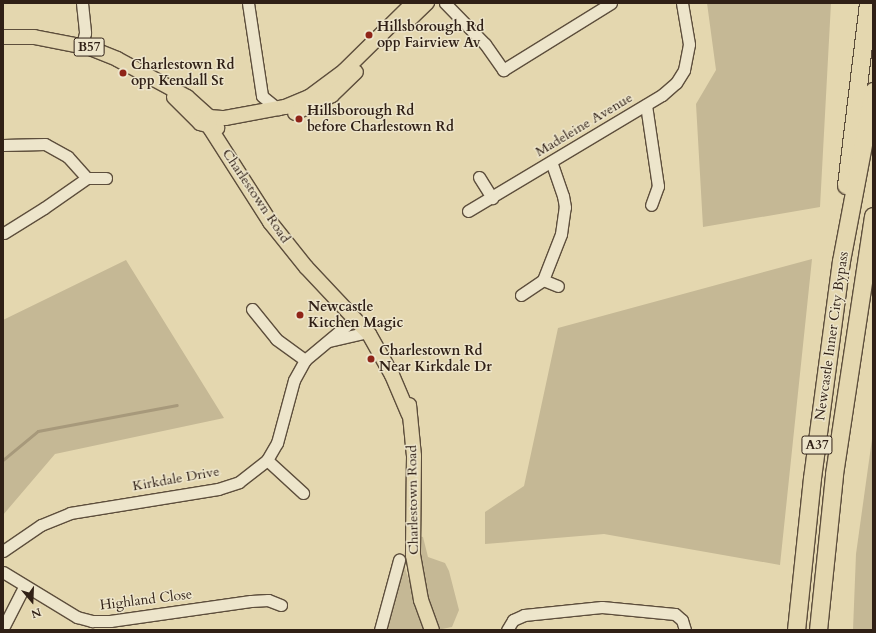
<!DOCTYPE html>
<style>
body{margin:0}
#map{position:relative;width:876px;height:633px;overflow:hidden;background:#e4d7af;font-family:Cardo,serif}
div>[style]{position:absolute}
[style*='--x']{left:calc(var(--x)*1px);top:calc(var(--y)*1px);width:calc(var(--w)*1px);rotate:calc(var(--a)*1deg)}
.green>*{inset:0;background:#c5b895}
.stream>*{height:2.5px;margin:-1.25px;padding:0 1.25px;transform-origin:1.25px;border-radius:1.25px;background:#a7997b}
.roads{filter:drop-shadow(1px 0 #5d4e3c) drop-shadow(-1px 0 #5d4e3c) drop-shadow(0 1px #5d4e3c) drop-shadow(0 -1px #5d4e3c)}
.minor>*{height:11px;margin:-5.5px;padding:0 5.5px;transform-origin:5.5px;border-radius:5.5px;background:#ede5cb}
.major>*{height:14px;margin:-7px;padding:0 7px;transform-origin:7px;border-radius:7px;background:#e4d7af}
.highway>*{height:17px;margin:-8.5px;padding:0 8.5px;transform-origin:8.5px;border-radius:8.5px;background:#e4d7af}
.dots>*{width:11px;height:11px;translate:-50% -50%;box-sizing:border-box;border:2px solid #ede5cb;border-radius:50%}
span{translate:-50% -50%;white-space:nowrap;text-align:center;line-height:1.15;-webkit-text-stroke:3px #ede5cb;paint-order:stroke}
.shield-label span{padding:1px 3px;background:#ede5cb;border:1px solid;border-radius:3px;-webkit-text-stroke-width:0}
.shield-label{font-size:13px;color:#302016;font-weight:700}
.poi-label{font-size:14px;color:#302016;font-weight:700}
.left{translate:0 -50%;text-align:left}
.street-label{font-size:14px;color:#302016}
.frame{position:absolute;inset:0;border:4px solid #302016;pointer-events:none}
.north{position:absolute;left:12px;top:581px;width:40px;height:40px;-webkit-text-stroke:3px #ede5cb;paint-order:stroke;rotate:161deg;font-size:11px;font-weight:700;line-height:16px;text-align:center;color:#302016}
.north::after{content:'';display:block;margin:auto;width:14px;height:18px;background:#302016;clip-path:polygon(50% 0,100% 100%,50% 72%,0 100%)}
</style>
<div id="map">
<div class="green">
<i style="clip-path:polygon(707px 3px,831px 3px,820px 207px,703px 227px,696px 104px,716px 70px)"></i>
<i style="clip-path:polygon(812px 259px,780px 565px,604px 534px,485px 544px,485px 512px,524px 486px,558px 328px)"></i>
<i style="clip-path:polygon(126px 260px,224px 418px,55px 454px,3px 515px,3px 320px)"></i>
<i style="clip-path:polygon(873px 432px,873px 630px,853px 630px,856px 554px)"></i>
<i style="clip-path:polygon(418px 536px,423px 537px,428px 557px,445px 563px,449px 571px,459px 610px,452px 627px,437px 630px,421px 590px)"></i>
<i style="clip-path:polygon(404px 565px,425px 630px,382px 630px)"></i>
</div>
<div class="stream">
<i style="--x:3;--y:460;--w:45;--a:-39.6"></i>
<i style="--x:38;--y:431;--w:141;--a:-10.6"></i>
</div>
<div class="roads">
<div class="minor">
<i style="--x:82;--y:3;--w:30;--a:84"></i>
<i style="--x:85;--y:33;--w:12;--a:104"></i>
<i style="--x:248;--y:3;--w:94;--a:81.4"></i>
<i style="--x:262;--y:96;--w:21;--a:39"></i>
<i style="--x:445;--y:3;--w:57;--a:45.7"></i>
<i style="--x:485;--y:44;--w:32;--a:55"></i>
<i style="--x:503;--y:70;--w:127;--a:-31.8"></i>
<i style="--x:646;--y:105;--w:82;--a:81.6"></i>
<i style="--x:658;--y:186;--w:20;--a:110"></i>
<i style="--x:3;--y:145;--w:42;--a:-1.4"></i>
<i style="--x:45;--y:144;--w:26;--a:29"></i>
<i style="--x:68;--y:157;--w:28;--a:48"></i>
<i style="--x:87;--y:178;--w:52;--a:145.1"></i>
<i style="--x:44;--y:208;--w:47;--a:148"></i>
<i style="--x:479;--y:177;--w:25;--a:58"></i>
<i style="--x:87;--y:178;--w:19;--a:0"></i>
<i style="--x:468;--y:211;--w:226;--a:-30.9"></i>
<i style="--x:662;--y:95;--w:18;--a:-41"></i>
<i style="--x:676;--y:83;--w:15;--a:-58"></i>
<i style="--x:684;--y:70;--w:26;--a:-79"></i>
<i style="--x:689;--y:44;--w:42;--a:-99.7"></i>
<i style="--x:543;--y:280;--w:16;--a:22"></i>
<i style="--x:521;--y:295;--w:27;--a:-34"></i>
<i style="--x:543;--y:280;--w:49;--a:-68.6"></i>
<i style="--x:561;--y:234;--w:27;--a:-82"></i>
<i style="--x:565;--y:207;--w:11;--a:-100"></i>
<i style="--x:563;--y:196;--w:36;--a:-109"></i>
<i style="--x:252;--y:309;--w:38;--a:51"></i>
<i style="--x:276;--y:339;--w:36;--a:36"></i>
<i style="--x:329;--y:341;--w:39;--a:-13"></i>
<i style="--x:267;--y:460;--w:49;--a:42.5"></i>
<i style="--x:3;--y:551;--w:46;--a:-34.4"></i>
<i style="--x:41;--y:525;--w:31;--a:-22"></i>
<i style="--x:70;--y:513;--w:150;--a:-9.2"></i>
<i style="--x:218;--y:489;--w:22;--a:-18"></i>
<i style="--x:239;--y:482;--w:36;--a:-38"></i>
<i style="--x:267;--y:460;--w:20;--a:-60"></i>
<i style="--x:277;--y:443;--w:65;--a:-74.9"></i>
<i style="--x:294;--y:380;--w:23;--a:-61"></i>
<i style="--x:305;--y:360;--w:64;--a:-39.9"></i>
<i style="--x:3;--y:572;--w:87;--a:31.3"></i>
<i style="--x:77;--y:617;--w:16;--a:15"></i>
<i style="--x:92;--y:621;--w:18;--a:0"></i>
<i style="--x:110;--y:621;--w:142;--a:-8.1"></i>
<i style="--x:251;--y:601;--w:17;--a:-3"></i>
<i style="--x:268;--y:600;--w:14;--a:21"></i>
<i style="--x:3;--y:628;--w:46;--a:-62.9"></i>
<i style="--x:380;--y:630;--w:73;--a:-74.8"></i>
<i style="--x:507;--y:630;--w:12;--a:-59"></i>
<i style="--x:513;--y:620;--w:12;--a:-24"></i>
<i style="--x:524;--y:615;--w:78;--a:-5.9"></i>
<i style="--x:602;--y:607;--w:73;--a:5.5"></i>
<i style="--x:675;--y:614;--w:9;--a:41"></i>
<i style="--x:682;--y:620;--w:10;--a:73"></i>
</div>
<div class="major">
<i style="--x:407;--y:22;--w:28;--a:-44"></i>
<i style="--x:3;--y:37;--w:31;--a:0"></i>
<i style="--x:34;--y:37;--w:57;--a:11.1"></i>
<i style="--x:90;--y:48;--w:29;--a:22"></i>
<i style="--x:117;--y:59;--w:80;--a:28.5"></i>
<i style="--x:187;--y:97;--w:30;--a:42"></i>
<i style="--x:209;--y:117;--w:16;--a:4"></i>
<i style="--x:225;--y:118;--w:61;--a:-10.4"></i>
<i style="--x:285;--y:107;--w:26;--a:-23"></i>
<i style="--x:309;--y:97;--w:44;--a:-36.6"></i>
<i style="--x:344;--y:71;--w:97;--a:-44.6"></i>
<i style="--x:174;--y:97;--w:37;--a:45"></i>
<i style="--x:200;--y:123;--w:18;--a:16"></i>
<i style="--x:295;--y:113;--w:41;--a:-25.9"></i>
<i style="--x:332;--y:95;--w:33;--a:-44"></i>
<i style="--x:209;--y:117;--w:11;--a:85"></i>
<i style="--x:210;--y:128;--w:112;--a:57.4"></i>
<i style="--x:270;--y:222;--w:58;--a:51.3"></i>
<i style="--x:306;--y:267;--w:92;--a:46.8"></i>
<i style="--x:369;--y:334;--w:47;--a:60.7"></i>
<i style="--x:392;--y:375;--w:43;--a:67"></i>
<i style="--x:409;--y:405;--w:51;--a:84.4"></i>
<i style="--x:414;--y:456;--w:99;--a:90.6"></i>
<i style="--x:413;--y:555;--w:46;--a:79.9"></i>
<i style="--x:421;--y:600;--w:32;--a:70"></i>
</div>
<div class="highway">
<i style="--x:846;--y:185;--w:183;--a:-83.1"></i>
<i style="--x:796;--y:630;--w:153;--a:-84"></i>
<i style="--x:812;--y:478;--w:219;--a:-82.4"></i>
<i style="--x:841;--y:261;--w:173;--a:-79.3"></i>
<i style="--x:818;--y:630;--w:157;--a:-84.1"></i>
<i style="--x:834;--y:474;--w:261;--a:-81.4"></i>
</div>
</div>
<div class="dots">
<i style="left:369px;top:35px;background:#8f2418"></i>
<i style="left:123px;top:73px;background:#8f2418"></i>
<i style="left:299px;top:119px;background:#8f2418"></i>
<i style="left:300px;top:315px;background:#8f2418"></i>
<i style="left:371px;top:359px;background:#8f2418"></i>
</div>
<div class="shield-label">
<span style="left:89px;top:47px">B57</span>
<span style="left:817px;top:445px">A37</span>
</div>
<div class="poi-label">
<span class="left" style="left:377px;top:35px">Hillsborough Rd<br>opp Fairview Av</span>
<span class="left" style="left:131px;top:73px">Charlestown Rd<br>opp Kendall St</span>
<span class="left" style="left:307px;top:119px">Hillsborough Rd<br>before Charlestown Rd</span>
<span class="left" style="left:308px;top:315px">Newcastle<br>Kitchen Magic</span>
<span class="left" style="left:379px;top:359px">Charlestown Rd<br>Near Kirkdale Dr</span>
</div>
<div class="street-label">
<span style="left:584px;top:125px;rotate:-31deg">Madeleine Avenue</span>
<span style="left:256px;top:196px;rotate:56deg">Charlestown Road</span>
<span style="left:832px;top:336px;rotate:-82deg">Newcastle Inner City Bypass</span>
<span style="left:176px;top:479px;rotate:-10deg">Kirkdale Drive</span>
<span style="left:413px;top:500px;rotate:-91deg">Charlestown Road</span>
<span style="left:146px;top:600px;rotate:-7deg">Highland Close</span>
</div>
<div class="frame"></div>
<div class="north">N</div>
</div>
